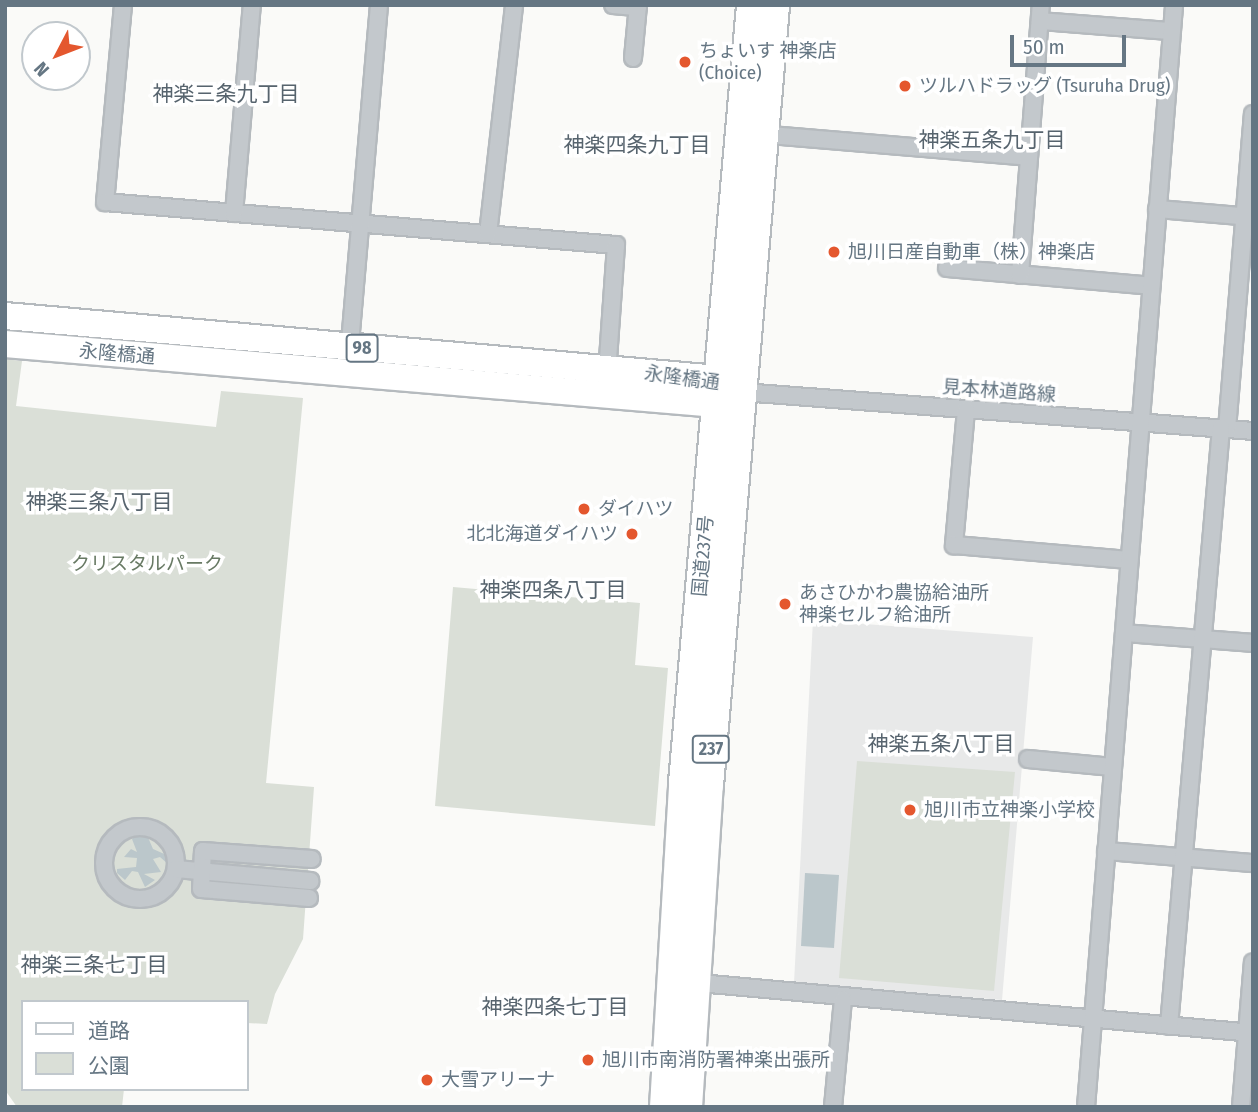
<!DOCTYPE html>
<meta charset="utf-8">
<style>
body{margin:0}
#map{position:relative;width:1258px;height:1112px;overflow:hidden;background:#fafaf8;font-family:"Fira Sans Condensed","Noto Sans JP",sans-serif}
div>[style]{position:absolute}
[style*='--x']{left:calc(var(--x)*1px);top:calc(var(--y)*1px);width:calc(var(--w)*1px);rotate:calc(var(--a)*1deg)}
.built>*{inset:0;background:#e8e9e9}
.green>*{inset:0;background:#dadfd7}
.water>*{inset:0;background:#bbc7cb}
.roads{filter:drop-shadow(2px 0 #b5babe) drop-shadow(-2px 0 #b5babe) drop-shadow(0 2px #b5babe) drop-shadow(0 -2px #b5babe)}
.street>*{height:16px;margin:-8px;padding:0 8px;transform-origin:8px;border-radius:8px;background:#c3c8cc}
.street>.ring{margin:-8px;padding:0;box-sizing:content-box;background:none;border:16px solid #c3c8cc;border-radius:50%}
.primary>*{height:26px;margin:-13px;padding:0 13px;transform-origin:13px;border-radius:13px;background:#fff}
.highway>*{height:30px;margin:-15px;padding:0 15px;transform-origin:15px;border-radius:15px;background:#fff}
.dots>*{width:19px;height:19px;translate:-50% -50%;box-sizing:border-box;border:4px solid #fff;border-radius:50%}
span{translate:-50% -50%;white-space:nowrap;text-align:center;line-height:1.15;-webkit-text-stroke:7px #fff;paint-order:stroke}
.shield-label span{padding:2px 5px;background:#fff;border:2px solid;border-radius:5px;-webkit-text-stroke-width:0}
.shield-label{font-size:18px;color:#657683;font-weight:700}
.poi-label{font-size:19px;color:#657683}
.left{translate:0 -50%;text-align:left}
.right{translate:-100% -50%;text-align:right}
.street-label{font-size:19px;color:#657683}
.park-label{font-size:19px;color:#687a64}
.neighbourhood-label{font-size:21px;color:#57646e}
.frame{position:absolute;inset:0;border:7px solid #657683;pointer-events:none}
.legend{position:absolute;left:21px;top:1000px;width:228px;height:91px;box-sizing:border-box;background:#fff;border:2px solid #c1c8cd;margin:0;padding:9px 12px;list-style:none;font-size:21px;color:#657683}
.legend li{display:flex;align-items:center;gap:14px;height:35px}
.legend b{width:35px;border:2px solid #c1c8cd}
.north{position:absolute;left:21px;top:21px;width:70px;height:70px;box-sizing:border-box;background:#fff;border:2px solid #c1c8cd;border-radius:50%;rotate:228deg;font-size:19px;font-weight:700;line-height:28px;text-align:center;color:#657683}
.north::after{content:'';display:block;margin:auto;width:24px;height:32px;background:#e4572e;clip-path:polygon(50% 0,100% 100%,50% 72%,0 100%)}
.scale{position:absolute;left:1010px;top:35px;width:116px;height:32px;box-sizing:border-box;border:4px solid #657683;border-top:0;padding-left:9px;font-size:21px;line-height:24px;white-space:nowrap;color:#657683;-webkit-text-stroke:5px #fff;paint-order:stroke}
</style>
<div id="map">
<div class="built">
<i style="clip-path:polygon(813px 620px,1033px 637px,1002px 1000px,794px 983px)"></i>
</div>
<div class="green">
<i style="clip-path:polygon(5px 359px,22px 361px,16px 406px,216px 427px,221px 391px,303px 398px,266px 783px,314px 787px,303px 939px,275px 994px,267px 1024px,247px 1023px,247px 1002px,23px 1002px,23px 1089px,124px 1089px,122px 1107px,17px 1107px,5px 1090px)"></i>
<i style="clip-path:polygon(453px 587px,640px 603px,635px 665px,668px 668px,655px 826px,435px 806px)"></i>
<i style="clip-path:polygon(857px 761px,1015px 772px,994px 991px,839px 978px)"></i>
</div>
<div class="water">
<i style="clip-path:polygon(140px 833px,147px 835px,153px 849px,171px 857px,168px 864px,160px 857px,153px 859px,161px 872px,144px 874px,155px 880px,145px 887px,138px 872px,132px 871px,125px 880px,117px 873px,117px 869px,136px 867px,137px 858px,124px 857px,131px 849px,137px 852px,132px 839px)"></i>
<i style="clip-path:polygon(805px 873px,839px 875px,834px 948px,801px 946px)"></i>
</div>
<div class="roads">
<div class="street">
<i style="--x:123;--y:5;--w:198;--a:95.2"></i>
<i style="--x:105;--y:202;--w:513;--a:4.81"></i>
<i style="--x:616;--y:245;--w:130;--a:94"></i>
<i style="--x:613;--y:5;--w:25;--a:5"></i>
<i style="--x:1040;--y:21;--w:131;--a:4.4"></i>
<i style="--x:633;--y:58;--w:53;--a:-84.6"></i>
<i style="--x:757;--y:134;--w:273;--a:4.8"></i>
<i style="--x:1157;--y:209;--w:96;--a:4.8"></i>
<i style="--x:234;--y:213;--w:209;--a:-85.1"></i>
<i style="--x:488;--y:234;--w:230;--a:-83.5"></i>
<i style="--x:947;--y:268;--w:205;--a:5"></i>
<i style="--x:1020;--y:275;--w:271;--a:-85.6"></i>
<i style="--x:349;--y:355;--w:351;--a:-85.1"></i>
<i style="--x:742;--y:392;--w:512;--a:4.36"></i>
<i style="--x:966;--y:410;--w:136;--a:95.1"></i>
<i style="--x:954;--y:545;--w:176;--a:4.9"></i>
<i style="--x:1227;--y:429;--w:316;--a:-85.3"></i>
<i style="--x:1124;--y:633;--w:129;--a:4.4"></i>
<i style="--x:1028;--y:759;--w:85;--a:5.4"></i>
<i class="ring" style="left:104px;top:827px;width:56px;height:56px"></i>
<i style="--x:1106;--y:851;--w:147;--a:4.7"></i>
<i style="--x:176;--y:869;--w:135;--a:5.1"></i>
<i style="--x:309;--y:898;--w:108;--a:-175.2"></i>
<i style="--x:201;--y:889;--w:38;--a:-87"></i>
<i style="--x:203;--y:851;--w:109;--a:4.2"></i>
<i style="--x:688;--y:982;--w:567;--a:5.16"></i>
<i style="--x:1169;--y:1026;--w:600;--a:-85.03"></i>
<i style="--x:833;--y:1107;--w:108;--a:-84.7"></i>
<i style="--x:1086;--y:1107;--w:1106;--a:-85.43"></i>
<i style="--x:1241;--y:1107;--w:145;--a:-85.3"></i>
</div>
<div class="primary">
<i style="--x:5;--y:316;--w:716;--a:5.05"></i>
<i style="--x:718;--y:379;--w:23;--a:29"></i>
<i style="--x:5;--y:344;--w:714;--a:4.82"></i>
<i style="--x:716;--y:404;--w:20;--a:-24"></i>
</div>
<div class="highway">
<i style="--x:665;--y:1107;--w:325;--a:-86.6"></i>
<i style="--x:684;--y:783;--w:781;--a:-85"></i>
<i style="--x:687;--y:1107;--w:323;--a:-86.3"></i>
<i style="--x:708;--y:785;--w:783;--a:-85.16"></i>
</div>
</div>
<div class="dots">
<i style="left:685px;top:62px;background:#e4572e"></i>
<i style="left:905px;top:86px;background:#e4572e"></i>
<i style="left:834px;top:252px;background:#e4572e"></i>
<i style="left:584px;top:509px;background:#e4572e"></i>
<i style="left:632px;top:534px;background:#e4572e"></i>
<i style="left:785px;top:604px;background:#e4572e"></i>
<i style="left:910px;top:810px;background:#e4572e"></i>
<i style="left:588px;top:1060px;background:#e4572e"></i>
<i style="left:427px;top:1080px;background:#e4572e"></i>
</div>
<div class="shield-label">
<span style="left:362px;top:348px">98</span>
<span style="left:711px;top:749px">237</span>
</div>
<div class="poi-label">
<span class="left" style="left:699px;top:62px">ちょいす 神楽店<br>(Choice)</span>
<span class="left" style="left:919px;top:86px">ツルハドラッグ (Tsuruha Drug)</span>
<span class="left" style="left:848px;top:252px">旭川日産自動車（株）神楽店</span>
<span class="left" style="left:598px;top:509px">ダイハツ</span>
<span class="right" style="left:618px;top:534px">北北海道ダイハツ</span>
<span class="left" style="left:799px;top:604px">あさひかわ農協給油所<br>神楽セルフ給油所</span>
<span class="left" style="left:924px;top:810px">旭川市立神楽小学校</span>
<span class="left" style="left:602px;top:1060px">旭川市南消防署神楽出張所</span>
<span class="left" style="left:441px;top:1080px">大雪アリーナ</span>
</div>
<div class="street-label">
<span style="left:117px;top:354px;rotate:5deg">永隆橋通</span>
<span style="left:682px;top:378px;rotate:8deg">永隆橋通</span>
<span style="left:999px;top:391px;rotate:4deg">見本林道路線</span>
<span style="left:703px;top:556px;rotate:-85deg">国道237号</span>
</div>
<div class="park-label">
<span style="left:147px;top:564px">クリスタルパーク</span>
</div>
<div class="neighbourhood-label">
<span style="left:226px;top:94px">神楽三条九丁目</span>
<span style="left:992px;top:140px">神楽五条九丁目</span>
<span style="left:637px;top:145px">神楽四条九丁目</span>
<span style="left:99px;top:502px">神楽三条八丁目</span>
<span style="left:553px;top:590px">神楽四条八丁目</span>
<span style="left:941px;top:744px">神楽五条八丁目</span>
<span style="left:94px;top:965px">神楽三条七丁目</span>
<span style="left:555px;top:1007px">神楽四条七丁目</span>
</div>
<div class="frame"></div>
<ul class="legend">
<li><b style="height:9px;background:#fff"></b>道路</li>
<li><b style="height:19px;background:#dadfd7"></b>公園</li>
</ul>
<div class="north">N</div>
<div class="scale">50 m</div>
</div>
